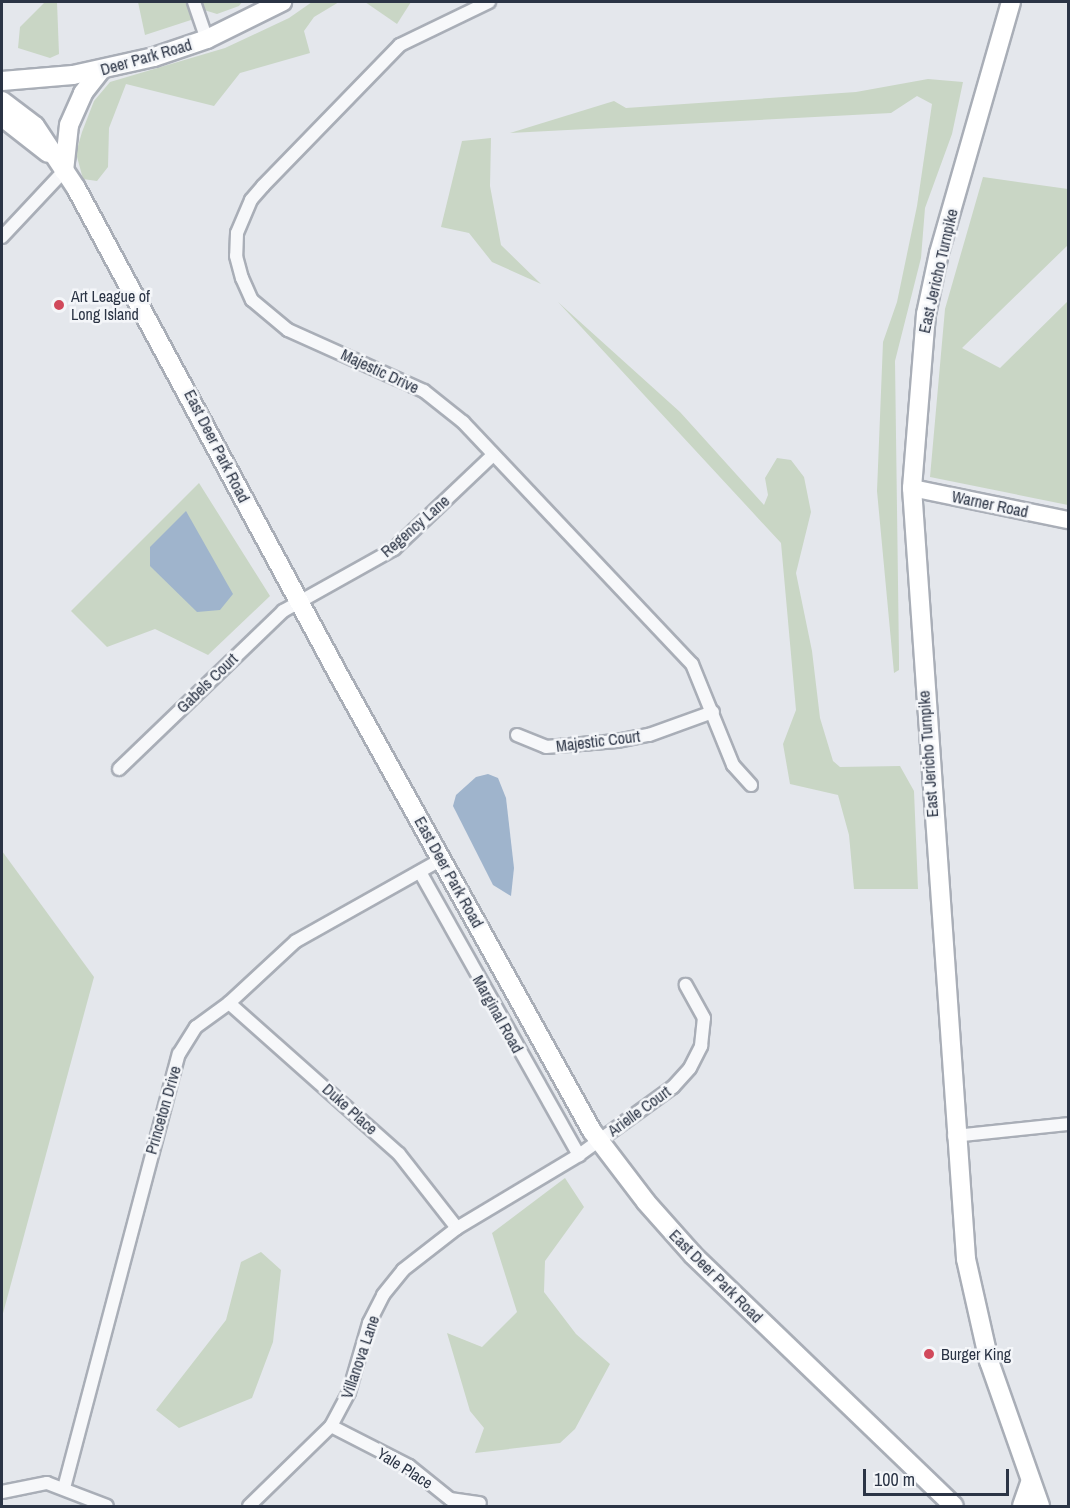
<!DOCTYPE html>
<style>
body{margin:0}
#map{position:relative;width:1070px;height:1508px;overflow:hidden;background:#e4e7ec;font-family:"Archivo Narrow",sans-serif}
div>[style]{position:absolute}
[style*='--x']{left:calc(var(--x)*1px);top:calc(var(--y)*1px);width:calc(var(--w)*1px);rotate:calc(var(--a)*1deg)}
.green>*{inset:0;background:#c9d6c5}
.water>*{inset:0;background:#9fb4cc}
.roads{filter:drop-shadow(2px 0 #a9aeb7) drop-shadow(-2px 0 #a9aeb7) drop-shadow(0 2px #a9aeb7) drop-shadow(0 -2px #a9aeb7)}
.street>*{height:12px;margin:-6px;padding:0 6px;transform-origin:6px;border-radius:6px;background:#f7f8fa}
.secondary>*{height:16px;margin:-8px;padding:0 8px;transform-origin:8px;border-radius:8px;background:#fff}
.primary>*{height:18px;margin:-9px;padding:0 9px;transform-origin:9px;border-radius:9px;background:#fff}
.dots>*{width:16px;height:16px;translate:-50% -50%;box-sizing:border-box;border:3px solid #f4f6f9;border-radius:50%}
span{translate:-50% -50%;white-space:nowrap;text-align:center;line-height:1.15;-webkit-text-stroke:5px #f4f6f9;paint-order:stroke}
.street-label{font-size:16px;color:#2b3445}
.poi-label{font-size:16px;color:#2b3445}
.left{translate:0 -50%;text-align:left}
.frame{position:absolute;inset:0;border:3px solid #2b3445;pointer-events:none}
.scale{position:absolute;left:863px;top:1469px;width:146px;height:27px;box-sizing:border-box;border:3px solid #2b3445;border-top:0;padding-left:8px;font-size:18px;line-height:21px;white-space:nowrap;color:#2b3445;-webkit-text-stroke:4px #f4f6f9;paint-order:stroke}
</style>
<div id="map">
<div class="green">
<i style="clip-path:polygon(45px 2px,57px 2px,59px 54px,50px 58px,18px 48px,20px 27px)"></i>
<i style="clip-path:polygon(138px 2px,186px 2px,194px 19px,145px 35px)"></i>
<i style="clip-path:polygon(201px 2px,242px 2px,239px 6px,217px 14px,204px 10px)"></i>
<i style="clip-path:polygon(312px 2px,339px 2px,314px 17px,304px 31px,310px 53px,240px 73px,214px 106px,126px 84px,109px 128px,108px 167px,97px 181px,83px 179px,76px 153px,82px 132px,94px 101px,110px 82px,225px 48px,289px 18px)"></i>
<i style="clip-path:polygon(365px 2px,411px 2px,397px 24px)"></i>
<i style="clip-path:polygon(928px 79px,963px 82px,952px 134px,925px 208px,921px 258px,895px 361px,899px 656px,899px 670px,894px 673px,877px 491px,883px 342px,897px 302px,917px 206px,932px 104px,917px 96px,891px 113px,510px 133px,614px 101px,626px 108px,856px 92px)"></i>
<i style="clip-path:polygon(491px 138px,490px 186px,501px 245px,541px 284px,492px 262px,469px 233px,441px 227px,462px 141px)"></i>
<i style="clip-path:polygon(983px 177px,1068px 189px,1068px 245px,962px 348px,1000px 368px,1068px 301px,1068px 505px,930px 477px,945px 309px)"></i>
<i style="clip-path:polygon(558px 302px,680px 412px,764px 505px,768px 495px,765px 478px,777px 458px,791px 460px,804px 477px,811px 512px,796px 573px,812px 651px,820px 718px,833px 761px,840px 767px,900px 766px,914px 791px,918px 889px,854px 889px,849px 835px,838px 795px,790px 784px,783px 744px,796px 710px,781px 543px)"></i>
<i style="clip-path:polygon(199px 483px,270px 596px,208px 655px,155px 629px,107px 647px,71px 611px)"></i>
<i style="clip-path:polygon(2px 851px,94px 977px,2px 1317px)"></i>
<i style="clip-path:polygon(565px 1178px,584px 1207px,545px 1261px,544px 1292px,576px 1334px,610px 1364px,575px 1429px,560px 1443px,475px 1453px,484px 1428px,470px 1411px,447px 1333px,482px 1347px,517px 1312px,492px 1233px)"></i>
<i style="clip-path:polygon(261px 1252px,281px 1270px,273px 1342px,252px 1398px,179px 1428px,156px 1410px,226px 1320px,241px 1262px)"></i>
</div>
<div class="water">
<i style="clip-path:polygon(186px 511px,233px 594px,220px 610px,197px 612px,150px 566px,150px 547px)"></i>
<i style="clip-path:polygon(488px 774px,498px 778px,506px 798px,514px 868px,511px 896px,493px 885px,453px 806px,456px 795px,476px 777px)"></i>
</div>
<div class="roads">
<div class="street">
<i style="--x:194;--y:2;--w:39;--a:71"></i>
<i style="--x:489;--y:2;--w:99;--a:154.2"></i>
<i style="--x:400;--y:45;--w:197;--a:134.2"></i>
<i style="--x:263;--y:186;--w:18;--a:131"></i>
<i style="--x:251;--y:200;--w:36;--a:113"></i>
<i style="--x:237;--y:233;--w:23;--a:92"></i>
<i style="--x:236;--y:256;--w:23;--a:75"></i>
<i style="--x:242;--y:278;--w:24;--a:66"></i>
<i style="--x:252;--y:300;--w:47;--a:39.8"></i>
<i style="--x:288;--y:330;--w:149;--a:24.2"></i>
<i style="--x:424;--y:391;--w:50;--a:38.5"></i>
<i style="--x:463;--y:422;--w:333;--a:46.6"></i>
<i style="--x:692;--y:664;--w:109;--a:67.9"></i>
<i style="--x:733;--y:765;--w:27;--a:48"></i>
<i style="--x:2;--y:237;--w:91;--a:-46.8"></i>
<i style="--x:517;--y:735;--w:31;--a:22"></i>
<i style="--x:546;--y:747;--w:71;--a:-4.8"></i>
<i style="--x:617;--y:741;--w:33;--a:-11"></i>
<i style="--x:649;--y:735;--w:68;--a:-19.8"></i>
<i style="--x:119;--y:769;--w:228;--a:-43.9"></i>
<i style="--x:283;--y:611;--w:127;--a:-29.2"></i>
<i style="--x:394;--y:549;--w:135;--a:-43.5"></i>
<i style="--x:420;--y:872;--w:325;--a:60.7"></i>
<i style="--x:229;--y:1003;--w:227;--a:41.6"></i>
<i style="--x:399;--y:1154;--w:94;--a:51.9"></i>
<i style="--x:954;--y:1136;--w:115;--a:-6"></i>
<i style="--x:331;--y:1426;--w:88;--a:27.1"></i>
<i style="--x:409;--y:1466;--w:53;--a:38.8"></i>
<i style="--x:450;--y:1499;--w:30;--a:8"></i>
<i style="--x:64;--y:1488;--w:449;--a:-75.2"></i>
<i style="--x:179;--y:1054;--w:32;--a:-58"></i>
<i style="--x:196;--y:1027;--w:41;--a:-36"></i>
<i style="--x:229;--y:1003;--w:91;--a:-42.8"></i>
<i style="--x:296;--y:941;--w:167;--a:-29.3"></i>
<i style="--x:2;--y:1492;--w:46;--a:-11.3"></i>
<i style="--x:47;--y:1483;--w:64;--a:21"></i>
<i style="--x:249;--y:1506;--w:115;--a:-44.3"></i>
<i style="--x:331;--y:1426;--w:38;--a:-62"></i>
<i style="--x:349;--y:1392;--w:72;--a:-73.8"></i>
<i style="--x:369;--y:1323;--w:31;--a:-63"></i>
<i style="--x:383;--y:1295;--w:32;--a:-51"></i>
<i style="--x:403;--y:1270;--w:68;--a:-37.9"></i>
<i style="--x:457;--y:1228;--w:142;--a:-30.9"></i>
<i style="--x:579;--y:1155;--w:116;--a:-35.9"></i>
<i style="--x:673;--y:1087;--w:25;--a:-48"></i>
<i style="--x:690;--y:1068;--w:25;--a:-63"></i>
<i style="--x:701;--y:1046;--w:28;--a:-84"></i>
<i style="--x:704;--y:1018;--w:38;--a:-119"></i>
</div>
<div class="secondary">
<i style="--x:912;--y:488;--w:159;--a:11.6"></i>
</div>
<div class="primary">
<i style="--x:1011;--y:2;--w:261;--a:106"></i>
<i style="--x:939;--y:253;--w:62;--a:102"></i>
<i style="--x:926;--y:314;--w:175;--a:94.6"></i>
<i style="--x:912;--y:488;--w:773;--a:85.99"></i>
<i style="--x:966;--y:1259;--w:105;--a:77.3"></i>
<i style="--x:989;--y:1361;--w:154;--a:70.6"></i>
<i style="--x:2;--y:81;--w:71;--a:-4.8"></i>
<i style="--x:73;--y:75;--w:83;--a:-12.5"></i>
<i style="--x:154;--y:57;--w:56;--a:-18.8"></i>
<i style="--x:207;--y:39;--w:84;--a:-26.3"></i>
<i style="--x:2;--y:101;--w:41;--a:37.1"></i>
<i style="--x:35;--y:126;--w:74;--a:56.5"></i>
<i style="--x:76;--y:188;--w:550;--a:61.66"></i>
<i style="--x:337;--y:672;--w:525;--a:60.95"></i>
<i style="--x:592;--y:1131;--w:89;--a:52.7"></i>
<i style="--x:646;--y:1202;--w:71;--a:48.4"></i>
<i style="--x:693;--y:1255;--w:362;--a:43.9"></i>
<i style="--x:2;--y:117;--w:58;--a:38"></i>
<i style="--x:64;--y:171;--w:46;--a:-83.8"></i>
<i style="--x:69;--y:125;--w:35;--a:-66"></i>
<i style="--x:83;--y:93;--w:29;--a:-52"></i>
<i style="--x:1022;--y:1506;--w:24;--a:-71"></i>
</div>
</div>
<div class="dots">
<i style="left:59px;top:305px;background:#d1495b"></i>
<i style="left:929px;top:1354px;background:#d1495b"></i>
</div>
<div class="street-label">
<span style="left:146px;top:57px;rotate:-16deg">Deer Park Road</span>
<span style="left:938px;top:271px;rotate:-77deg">East Jericho Turnpike</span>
<span style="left:380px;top:371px;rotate:25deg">Majestic Drive</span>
<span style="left:217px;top:446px;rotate:63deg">East Deer Park Road</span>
<span style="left:990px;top:504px;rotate:12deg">Warner Road</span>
<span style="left:415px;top:526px;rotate:-41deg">Regency Lane</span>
<span style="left:207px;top:683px;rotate:-44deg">Gabels Court</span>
<span style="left:598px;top:741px;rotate:-7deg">Majestic Court</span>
<span style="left:928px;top:754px;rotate:-94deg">East Jericho Turnpike</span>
<span style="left:449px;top:872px;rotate:61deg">East Deer Park Road</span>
<span style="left:498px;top:1014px;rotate:61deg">Marginal Road</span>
<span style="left:350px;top:1109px;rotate:42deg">Duke Place</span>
<span style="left:163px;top:1110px;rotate:-74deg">Princeton Drive</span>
<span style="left:639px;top:1111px;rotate:-36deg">Arielle Court</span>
<span style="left:716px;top:1276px;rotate:45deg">East Deer Park Road</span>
<span style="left:360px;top:1357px;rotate:-71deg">Villanova Lane</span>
<span style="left:405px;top:1468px;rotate:32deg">Yale Place</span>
</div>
<div class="poi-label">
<span class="left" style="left:71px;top:305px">Art League of<br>Long Island</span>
<span class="left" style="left:941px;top:1354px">Burger King</span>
</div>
<div class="frame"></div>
<div class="scale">100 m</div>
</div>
